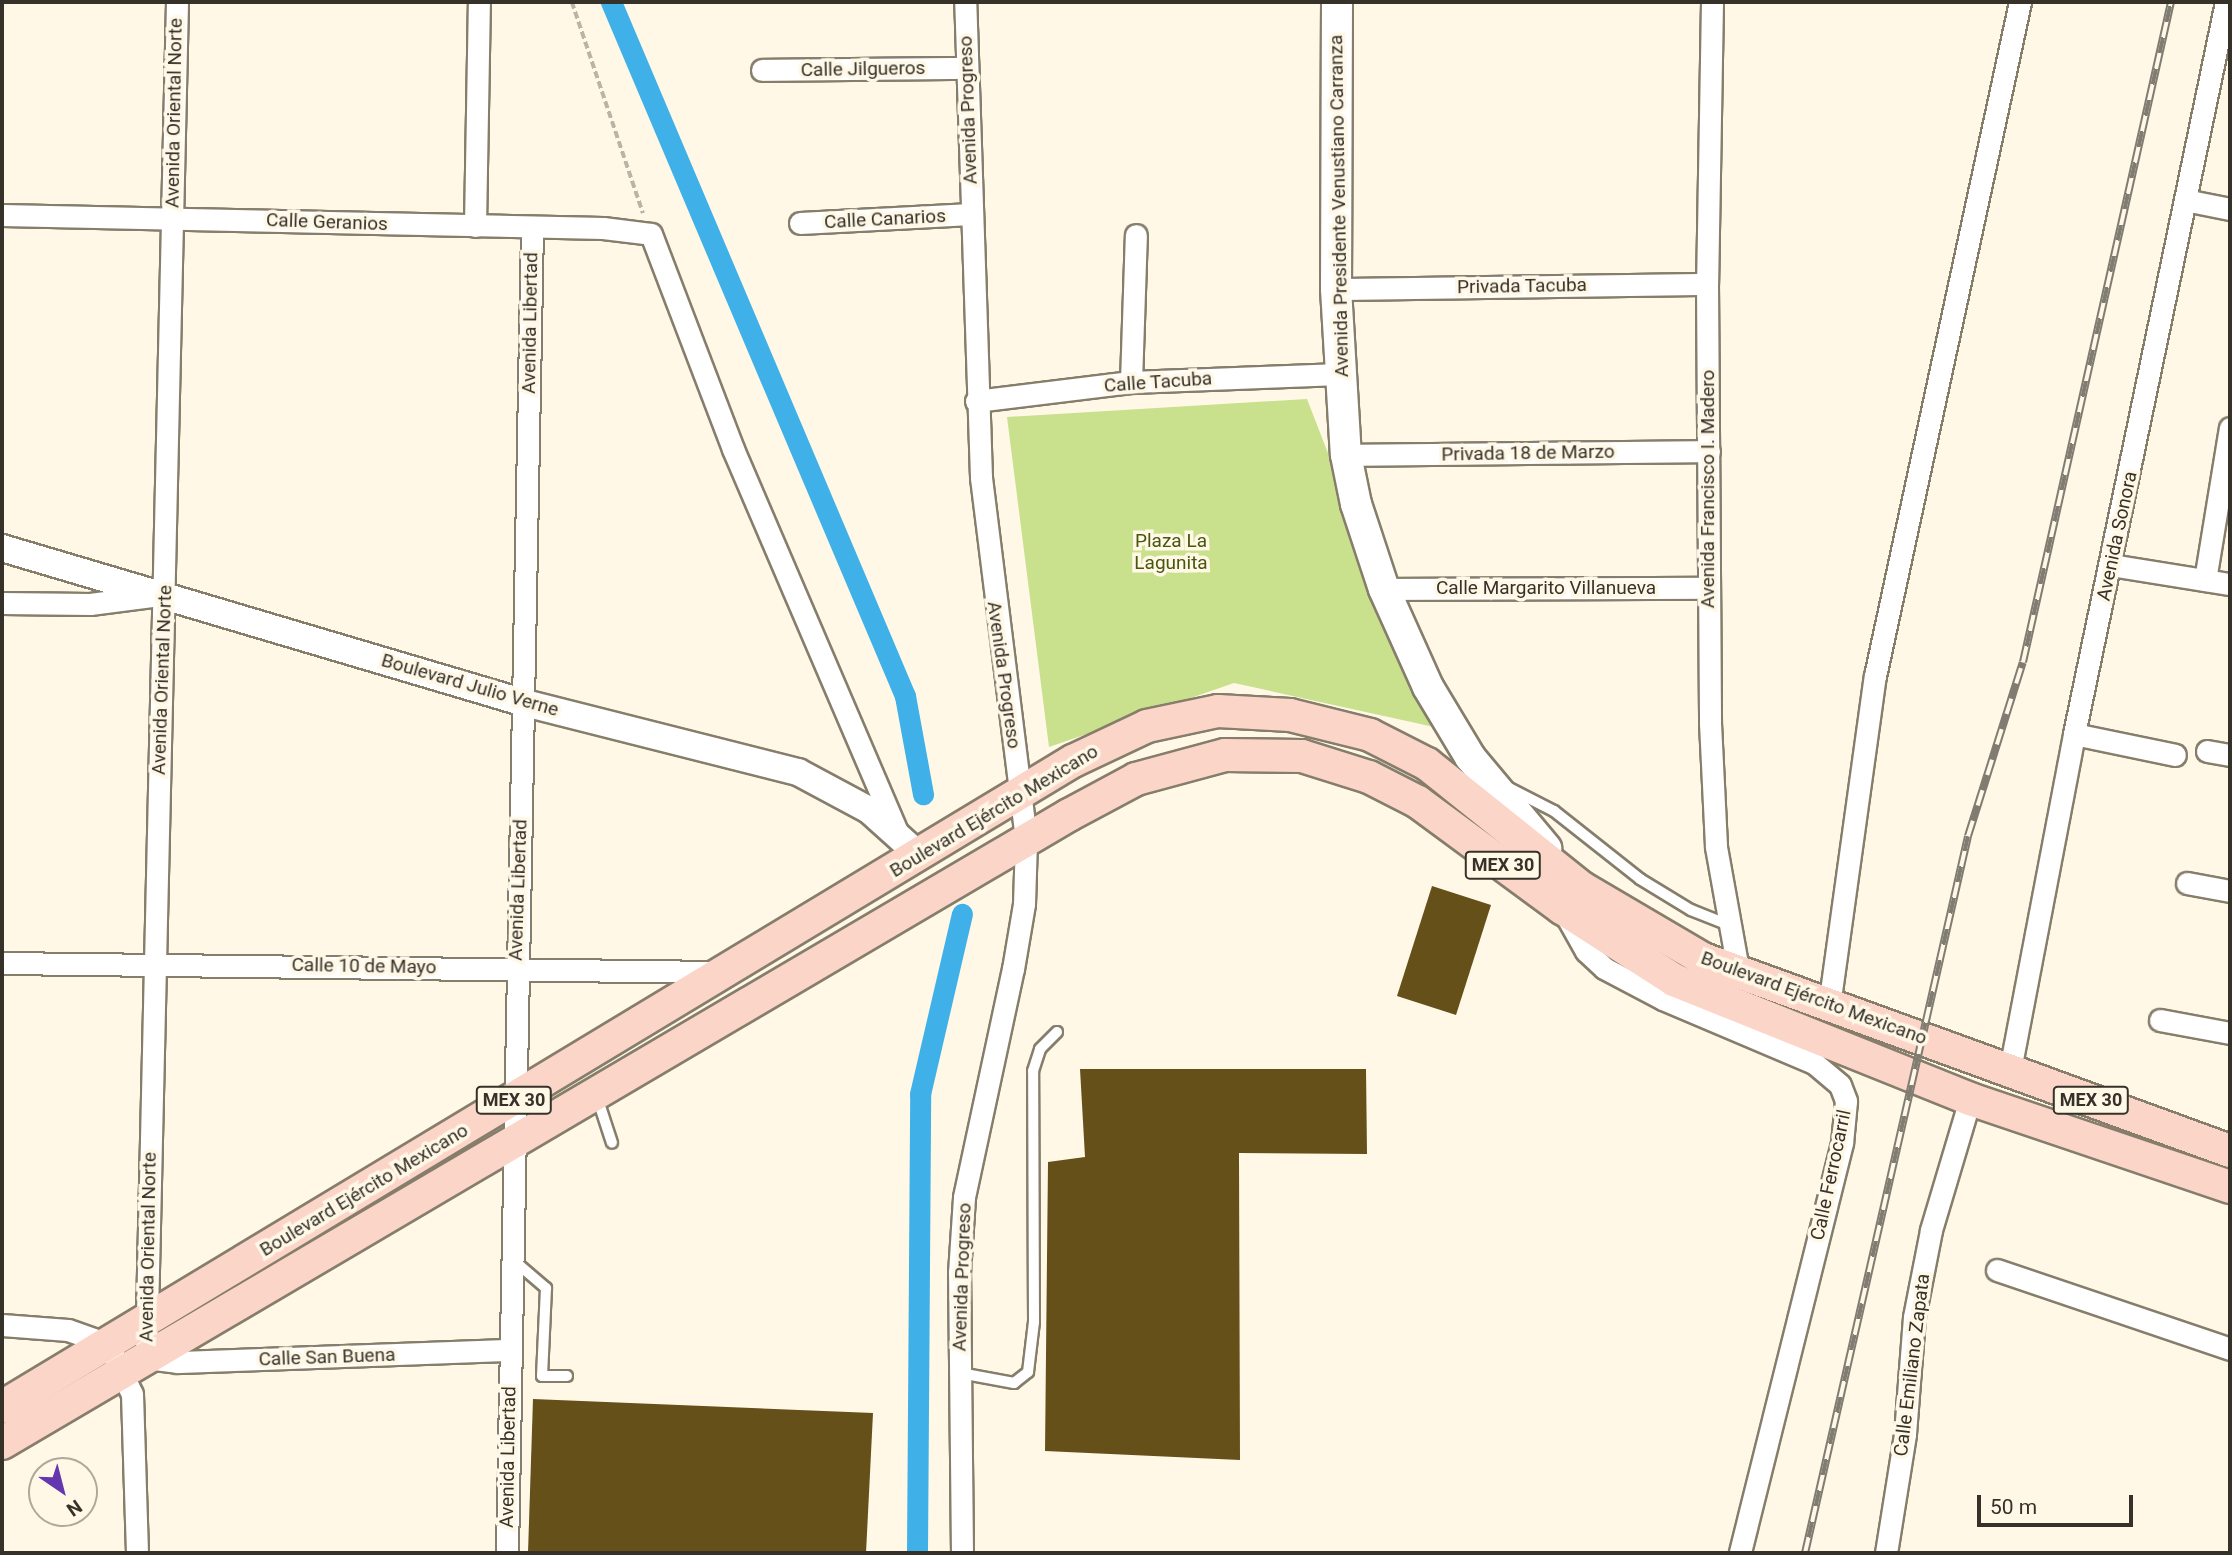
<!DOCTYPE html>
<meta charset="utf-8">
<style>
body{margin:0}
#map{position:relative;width:2232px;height:1555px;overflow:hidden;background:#fff8e7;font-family:Roboto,sans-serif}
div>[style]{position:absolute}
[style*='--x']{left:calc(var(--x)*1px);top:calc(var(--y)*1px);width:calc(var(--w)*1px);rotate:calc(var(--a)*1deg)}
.green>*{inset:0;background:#c9e08d}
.canal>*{height:21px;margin:-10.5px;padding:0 10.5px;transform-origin:10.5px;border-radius:10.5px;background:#40b0e8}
.building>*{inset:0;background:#66501a}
.path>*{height:3.5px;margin-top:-1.75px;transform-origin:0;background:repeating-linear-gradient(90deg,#bab4a7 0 7px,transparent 0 10.5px)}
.roads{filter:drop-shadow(2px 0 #867d6b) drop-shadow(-2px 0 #867d6b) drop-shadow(0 2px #867d6b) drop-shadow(0 -2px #867d6b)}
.service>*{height:10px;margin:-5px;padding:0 5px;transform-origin:5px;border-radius:5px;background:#fff}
.minor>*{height:21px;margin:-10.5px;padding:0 10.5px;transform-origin:10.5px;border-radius:10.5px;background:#fff}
.tertiary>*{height:26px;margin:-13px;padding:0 13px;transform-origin:13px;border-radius:13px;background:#fff}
.secondary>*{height:30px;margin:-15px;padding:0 15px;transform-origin:15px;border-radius:15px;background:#fff}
.primary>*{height:32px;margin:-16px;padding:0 16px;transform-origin:16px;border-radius:16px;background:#fcd5c9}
.rail>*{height:8px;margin-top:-4px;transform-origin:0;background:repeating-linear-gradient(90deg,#fff8e7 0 16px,#817c71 0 32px);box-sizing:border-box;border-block:2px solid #817c71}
span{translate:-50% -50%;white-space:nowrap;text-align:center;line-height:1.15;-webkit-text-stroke:7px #fff8e7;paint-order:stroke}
.shield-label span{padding:2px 5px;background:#fff8e7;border:2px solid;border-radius:5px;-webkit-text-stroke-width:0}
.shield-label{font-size:18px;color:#36322a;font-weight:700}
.street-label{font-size:19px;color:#36322a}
.park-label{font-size:19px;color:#485710}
.frame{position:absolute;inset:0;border:4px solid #36322a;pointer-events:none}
.north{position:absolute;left:28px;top:1457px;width:70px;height:70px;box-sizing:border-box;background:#fff8e7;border:2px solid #afa99b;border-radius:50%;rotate:145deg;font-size:19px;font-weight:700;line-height:28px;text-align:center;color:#36322a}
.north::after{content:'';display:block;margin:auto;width:24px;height:32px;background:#6537af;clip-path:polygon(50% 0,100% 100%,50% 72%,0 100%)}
.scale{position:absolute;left:1977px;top:1495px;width:156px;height:32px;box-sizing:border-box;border:4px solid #36322a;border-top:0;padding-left:9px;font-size:21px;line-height:24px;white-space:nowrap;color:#36322a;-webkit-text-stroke:5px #fff8e7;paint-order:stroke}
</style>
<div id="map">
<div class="green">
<i style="clip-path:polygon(1307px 399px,1434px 727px,1234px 683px,1049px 747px,1007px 417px)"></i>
</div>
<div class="canal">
<i style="--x:611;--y:2;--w:754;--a:67.04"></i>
<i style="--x:905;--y:696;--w:100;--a:79.6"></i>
<i style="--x:917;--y:1553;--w:459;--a:-89.6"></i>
<i style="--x:920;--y:1094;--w:185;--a:-76.9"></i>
</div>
<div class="building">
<i style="clip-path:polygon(1432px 886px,1491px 905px,1456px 1015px,1397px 996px)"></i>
<i style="clip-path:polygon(1080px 1069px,1366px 1069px,1367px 1154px,1239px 1153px,1240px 1460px,1045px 1451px,1048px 1162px,1085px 1157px)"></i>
<i style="clip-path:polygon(533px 1399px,873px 1413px,866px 1553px,528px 1553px)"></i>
</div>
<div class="path">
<i style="--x:572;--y:2;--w:223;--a:71.4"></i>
</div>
<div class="roads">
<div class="service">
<i style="--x:1509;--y:788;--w:51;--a:27.1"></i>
<i style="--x:1554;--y:811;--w:110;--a:38.3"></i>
<i style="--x:1640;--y:879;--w:60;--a:31.3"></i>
<i style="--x:1691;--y:910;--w:43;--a:21.8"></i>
<i style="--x:597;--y:1097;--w:48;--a:71.9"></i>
<i style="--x:512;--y:1259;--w:45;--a:40.5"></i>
<i style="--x:546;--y:1288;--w:88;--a:92.6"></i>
<i style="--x:542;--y:1376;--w:25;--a:0"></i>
<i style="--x:960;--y:1373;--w:55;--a:10.5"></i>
<i style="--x:1014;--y:1383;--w:18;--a:-38"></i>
<i style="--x:1028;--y:1372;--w:50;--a:-83.2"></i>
<i style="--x:1034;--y:1322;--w:251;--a:-90.2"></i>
<i style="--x:1033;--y:1071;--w:23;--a:-72"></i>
<i style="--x:1040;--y:1049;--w:24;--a:-45"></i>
</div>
<div class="minor">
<i style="--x:177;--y:2;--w:1356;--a:91.31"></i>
<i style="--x:146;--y:1358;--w:31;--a:7"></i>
<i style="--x:177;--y:1362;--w:332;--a:-2.1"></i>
<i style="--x:1712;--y:2;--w:282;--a:91"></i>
<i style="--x:1707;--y:284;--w:439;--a:89.6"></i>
<i style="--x:1710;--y:723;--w:124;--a:87.2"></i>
<i style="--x:1716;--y:847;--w:130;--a:79.8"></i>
<i style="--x:762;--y:70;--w:203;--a:-0.6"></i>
<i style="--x:2185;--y:200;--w:46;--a:11.3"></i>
<i style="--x:2;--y:215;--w:601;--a:1.24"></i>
<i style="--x:603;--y:228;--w:48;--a:7.1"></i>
<i style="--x:651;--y:234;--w:230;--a:69.1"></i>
<i style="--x:733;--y:449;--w:417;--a:66.8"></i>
<i style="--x:800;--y:223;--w:171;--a:-3"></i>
<i style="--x:475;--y:226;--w:224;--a:-89"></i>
<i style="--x:1336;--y:289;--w:371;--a:-0.8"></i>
<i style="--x:1131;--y:382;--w:147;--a:-88.1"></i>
<i style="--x:976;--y:401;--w:156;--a:-7"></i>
<i style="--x:1131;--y:382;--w:209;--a:-2.2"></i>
<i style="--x:1346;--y:455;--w:363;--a:-0.6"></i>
<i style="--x:2111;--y:565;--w:121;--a:9.1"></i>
<i style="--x:2205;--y:580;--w:154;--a:-80.7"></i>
<i style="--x:1384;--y:589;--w:324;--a:-0.2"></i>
<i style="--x:2;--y:603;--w:88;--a:0.7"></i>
<i style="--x:90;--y:604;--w:70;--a:-7.4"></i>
<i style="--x:2074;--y:734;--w:103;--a:11.7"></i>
<i style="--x:2207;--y:751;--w:23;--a:10"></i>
<i style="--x:2187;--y:883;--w:44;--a:10.5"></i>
<i style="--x:1563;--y:910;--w:47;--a:60.7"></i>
<i style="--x:1586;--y:951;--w:25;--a:43"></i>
<i style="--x:1604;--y:968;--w:67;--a:27.7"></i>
<i style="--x:1663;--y:999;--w:164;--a:23"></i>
<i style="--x:1814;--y:1063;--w:34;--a:40"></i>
<i style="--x:1840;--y:1085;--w:17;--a:69"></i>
<i style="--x:1846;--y:1101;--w:42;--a:95.4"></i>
<i style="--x:1842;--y:1143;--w:422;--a:104"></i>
<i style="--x:2;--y:963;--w:719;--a:0.72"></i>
<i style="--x:1829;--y:1006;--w:333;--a:-82.1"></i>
<i style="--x:1875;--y:676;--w:689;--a:-77.86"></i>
<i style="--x:2160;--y:1020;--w:71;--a:10.5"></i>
<i style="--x:2010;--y:1070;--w:342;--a:-79.2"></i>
<i style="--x:2074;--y:734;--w:748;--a:-78.27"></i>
<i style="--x:1997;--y:1270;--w:246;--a:18.7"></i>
<i style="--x:2;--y:1325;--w:66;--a:4.3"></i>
<i style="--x:68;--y:1330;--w:42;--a:19.3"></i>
<i style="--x:108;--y:1344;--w:55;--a:64.4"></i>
<i style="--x:132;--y:1394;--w:159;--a:88.2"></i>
<i style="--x:507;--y:1553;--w:1326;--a:-88.92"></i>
<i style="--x:962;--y:1553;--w:280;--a:-90.6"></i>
<i style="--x:959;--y:1273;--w:76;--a:-86.2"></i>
<i style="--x:964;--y:1197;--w:233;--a:-77.9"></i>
<i style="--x:1013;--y:969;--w:66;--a:-80.4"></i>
<i style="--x:1024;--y:904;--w:65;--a:-88.2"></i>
<i style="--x:1026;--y:839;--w:365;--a:-97.1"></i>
<i style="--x:981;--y:477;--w:475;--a:-91.9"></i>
<i style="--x:1886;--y:1553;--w:121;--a:-80.9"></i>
<i style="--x:1905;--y:1434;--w:117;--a:-85.6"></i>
<i style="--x:1914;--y:1317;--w:89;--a:-78.9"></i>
<i style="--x:1931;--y:1230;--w:137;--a:-73.4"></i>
</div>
<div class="tertiary">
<i style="--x:2;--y:548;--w:545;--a:16.51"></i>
<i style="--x:525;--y:703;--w:282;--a:14.2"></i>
<i style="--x:798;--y:772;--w:81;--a:28.2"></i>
<i style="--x:869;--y:810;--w:67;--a:42"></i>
</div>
<div class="secondary">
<i style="--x:1337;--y:2;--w:287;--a:90.2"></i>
<i style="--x:1336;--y:289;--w:166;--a:86.6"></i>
<i style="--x:1346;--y:455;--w:50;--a:78.5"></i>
<i style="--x:1356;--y:504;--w:89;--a:71.8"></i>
<i style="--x:1384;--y:589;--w:107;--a:65.8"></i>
<i style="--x:1428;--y:687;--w:82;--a:59"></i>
<i style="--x:1470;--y:757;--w:119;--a:50.1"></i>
</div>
<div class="primary">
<i style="--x:2;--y:1407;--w:1251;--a:-31.1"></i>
<i style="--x:1073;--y:761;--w:82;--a:-25.3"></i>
<i style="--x:1147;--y:726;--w:73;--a:-11.9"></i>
<i style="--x:1218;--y:711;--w:72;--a:3.2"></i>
<i style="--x:1290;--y:715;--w:82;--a:14"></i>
<i style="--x:1370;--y:735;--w:64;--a:27"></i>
<i style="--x:1427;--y:764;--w:198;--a:38.7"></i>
<i style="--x:1582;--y:888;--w:140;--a:30.4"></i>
<i style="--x:1703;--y:959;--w:561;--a:20.02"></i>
<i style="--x:2;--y:1443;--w:1238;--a:-30.48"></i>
<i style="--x:1069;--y:815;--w:76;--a:-28.2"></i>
<i style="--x:1136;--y:779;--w:92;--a:-15.1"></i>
<i style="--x:1225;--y:755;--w:77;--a:0.7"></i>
<i style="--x:1302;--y:756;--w:70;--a:17.4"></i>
<i style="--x:1369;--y:777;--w:55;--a:27"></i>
<i style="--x:1418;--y:802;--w:179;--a:36.4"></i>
<i style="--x:1562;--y:908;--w:133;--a:32.7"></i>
<i style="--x:1674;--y:980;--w:319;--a:21.9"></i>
<i style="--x:1970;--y:1099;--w:274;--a:18.7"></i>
</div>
</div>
<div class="rail">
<i style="--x:1805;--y:1553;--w:735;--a:-77.19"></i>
<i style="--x:1968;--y:836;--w:182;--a:-72.5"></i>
<i style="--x:2023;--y:662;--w:676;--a:-77.36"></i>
</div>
<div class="shield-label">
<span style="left:1503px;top:865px">MEX 30</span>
<span style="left:514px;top:1100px">MEX 30</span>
<span style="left:2091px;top:1100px">MEX 30</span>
</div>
<div class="street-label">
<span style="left:863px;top:69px;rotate:-1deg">Calle Jilgueros</span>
<span style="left:968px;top:110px;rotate:-92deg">Avenida Progreso</span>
<span style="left:174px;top:113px;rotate:-89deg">Avenida Oriental Norte</span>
<span style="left:1339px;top:206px;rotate:-91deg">Avenida Presidente Venustiano Carranza</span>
<span style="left:885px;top:219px;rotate:-3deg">Calle Canarios</span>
<span style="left:327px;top:222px;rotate:2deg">Calle Geranios</span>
<span style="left:1522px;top:286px;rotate:-1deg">Privada Tacuba</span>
<span style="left:530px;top:323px;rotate:-89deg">Avenida Libertad</span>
<span style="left:1158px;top:382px;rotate:-4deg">Calle Tacuba</span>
<span style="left:1528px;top:453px;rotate:-1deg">Privada 18 de Marzo</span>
<span style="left:1708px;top:489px;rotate:-90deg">Avenida Francisco I. Madero</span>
<span style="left:2117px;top:536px;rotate:-78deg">Avenida Sonora</span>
<span style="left:1546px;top:588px">Calle Margarito Villanueva</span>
<span style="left:1004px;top:675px;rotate:82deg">Avenida Progreso</span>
<span style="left:162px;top:680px;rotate:-88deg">Avenida Oriental Norte</span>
<span style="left:470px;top:685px;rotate:16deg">Boulevard Julio Verne</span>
<span style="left:994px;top:811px;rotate:-31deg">Boulevard Ejército Mexicano</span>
<span style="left:518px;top:890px;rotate:-88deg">Avenida Libertad</span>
<span style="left:364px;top:966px;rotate:1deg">Calle 10 de Mayo</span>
<span style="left:1814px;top:998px;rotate:20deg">Boulevard Ejército Mexicano</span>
<span style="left:1831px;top:1175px;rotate:-78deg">Calle Ferrocarril</span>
<span style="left:364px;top:1190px;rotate:-31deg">Boulevard Ejército Mexicano</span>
<span style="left:148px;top:1247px;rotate:-89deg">Avenida Oriental Norte</span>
<span style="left:962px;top:1277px;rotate:-88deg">Avenida Progreso</span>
<span style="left:327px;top:1357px;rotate:-2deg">Calle San Buena</span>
<span style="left:1912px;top:1365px;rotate:-83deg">Calle Emiliano Zapata</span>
<span style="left:508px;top:1457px;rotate:-89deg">Avenida Libertad</span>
</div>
<div class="park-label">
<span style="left:1171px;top:552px">Plaza La<br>Lagunita</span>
</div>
<div class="frame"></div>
<div class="north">N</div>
<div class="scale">50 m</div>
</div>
